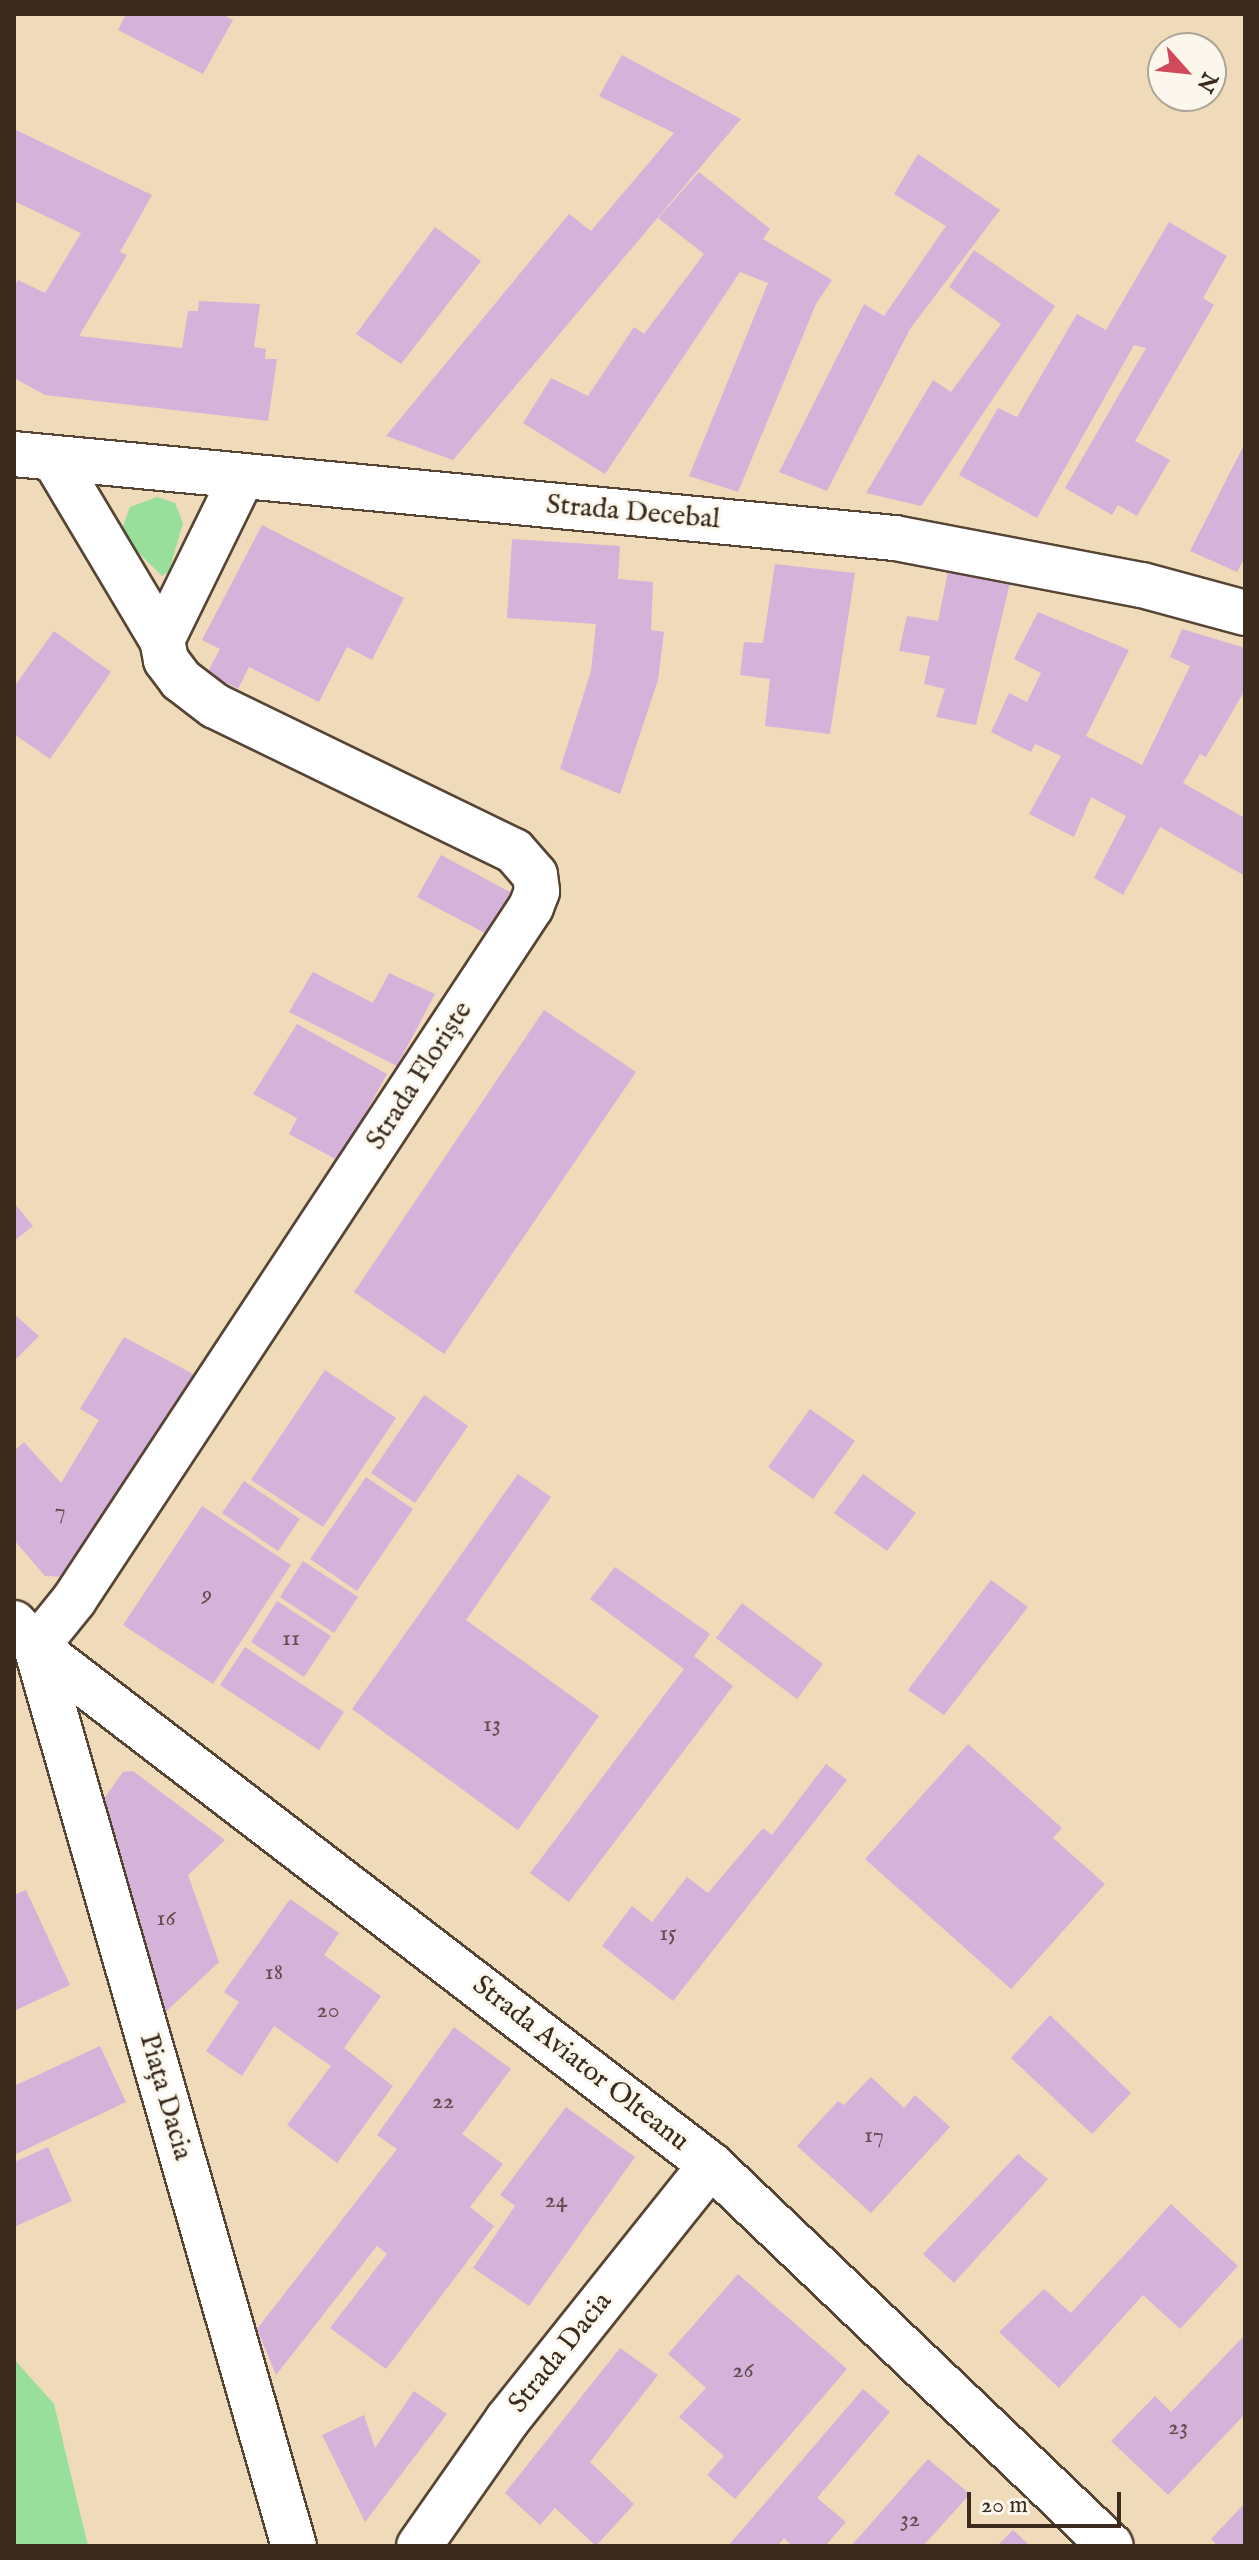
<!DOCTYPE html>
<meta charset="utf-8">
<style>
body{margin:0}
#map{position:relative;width:1259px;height:2560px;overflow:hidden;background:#efdbb9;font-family:"IM FELL English",serif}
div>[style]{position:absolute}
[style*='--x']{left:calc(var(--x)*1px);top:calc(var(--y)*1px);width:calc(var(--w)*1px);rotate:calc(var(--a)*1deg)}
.green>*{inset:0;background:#97df9a}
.building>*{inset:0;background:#d5b2d9}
.roads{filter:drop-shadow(2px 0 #564535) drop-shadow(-2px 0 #564535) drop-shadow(0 2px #564535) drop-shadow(0 -2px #564535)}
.minor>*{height:44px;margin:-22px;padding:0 22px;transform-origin:22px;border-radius:22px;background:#fff}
span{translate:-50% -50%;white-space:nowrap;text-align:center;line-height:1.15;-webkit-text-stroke:6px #fbf7ec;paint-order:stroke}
.number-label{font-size:24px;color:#624c4d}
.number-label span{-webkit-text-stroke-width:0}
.street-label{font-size:28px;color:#3b2a1e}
.frame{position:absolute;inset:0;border:16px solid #3b2a1e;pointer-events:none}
.north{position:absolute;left:1147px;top:32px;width:80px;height:80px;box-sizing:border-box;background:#fbf7ec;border:2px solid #aea59a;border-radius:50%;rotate:117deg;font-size:22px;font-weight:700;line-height:32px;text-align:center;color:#3b2a1e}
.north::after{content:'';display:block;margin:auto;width:28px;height:36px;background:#d1495b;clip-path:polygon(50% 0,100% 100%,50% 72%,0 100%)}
.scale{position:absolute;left:967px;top:2492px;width:154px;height:36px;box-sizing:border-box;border:4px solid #3b2a1e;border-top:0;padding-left:10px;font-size:24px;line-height:28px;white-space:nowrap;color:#3b2a1e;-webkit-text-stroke:6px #fbf7ec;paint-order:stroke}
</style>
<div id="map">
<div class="green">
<i style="clip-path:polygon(157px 497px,175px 503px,183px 523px,169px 571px,162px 576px,129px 543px,123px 526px,130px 507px)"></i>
<i style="clip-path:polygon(14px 2359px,54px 2404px,88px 2546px,14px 2546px)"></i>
</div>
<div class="building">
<i style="clip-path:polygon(126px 14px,222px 14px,233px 20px,203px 74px,118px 30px)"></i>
<i style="clip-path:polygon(622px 55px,741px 119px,453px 460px,386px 436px,569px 214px,591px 231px,674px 133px,599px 96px)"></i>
<i style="clip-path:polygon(14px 129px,152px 195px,120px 252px,127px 255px,79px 336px,182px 348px,188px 311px,198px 311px,199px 301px,260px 304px,254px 347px,266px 349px,265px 359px,277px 359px,268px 421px,45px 395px,14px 378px,14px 288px,18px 280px,45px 293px,81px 233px,14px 201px)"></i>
<i style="clip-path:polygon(918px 154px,1000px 210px,910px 329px,827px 491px,779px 472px,864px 304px,884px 316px,946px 226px,894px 194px)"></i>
<i style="clip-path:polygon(699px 172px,770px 229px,763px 239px,832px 280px,816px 304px,738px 492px,689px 476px,768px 283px,740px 272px,605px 474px,523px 423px,551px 378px,588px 396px,634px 327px,644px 334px,704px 254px,658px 218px)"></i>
<i style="clip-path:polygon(1169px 222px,1227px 256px,1203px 298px,1214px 305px,1135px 441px,1170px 460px,1137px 516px,1118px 505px,1112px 515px,1065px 488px,1146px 348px,1134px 345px,1037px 518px,959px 475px,998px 408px,1017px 417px,1077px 314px,1106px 330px)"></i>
<i style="clip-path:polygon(435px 227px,481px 261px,401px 364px,356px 334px)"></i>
<i style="clip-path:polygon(974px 250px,1055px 306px,921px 506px,866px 493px,933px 380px,951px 392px,1001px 324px,949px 287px)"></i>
<i style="clip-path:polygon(1245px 443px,1245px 557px,1237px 572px,1190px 551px)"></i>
<i style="clip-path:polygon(262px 525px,404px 598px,372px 660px,347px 647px,319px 702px,249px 667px,238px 689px,207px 673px,220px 649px,202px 640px)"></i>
<i style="clip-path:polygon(512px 539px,620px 546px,618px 579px,653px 582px,651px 630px,664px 632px,658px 680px,620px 794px,560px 769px,591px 671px,596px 624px,507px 618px)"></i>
<i style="clip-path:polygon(775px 564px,855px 573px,830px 734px,765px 726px,770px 679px,740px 675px,744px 642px,763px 643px)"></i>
<i style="clip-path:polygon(948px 572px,1010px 583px,976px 725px,936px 717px,945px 689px,924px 684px,930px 656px,899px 651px,907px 616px,938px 621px)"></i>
<i style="clip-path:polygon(1038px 612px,1129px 650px,1086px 736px,1142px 765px,1190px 666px,1170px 657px,1182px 629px,1245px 648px,1245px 690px,1206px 757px,1200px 754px,1183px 783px,1245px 818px,1245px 876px,1160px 827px,1123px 895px,1094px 878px,1126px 816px,1091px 797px,1074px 837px,1029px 814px,1061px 756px,1035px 744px,1031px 752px,991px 732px,1009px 693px,1027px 702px,1041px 673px,1014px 659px)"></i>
<i style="clip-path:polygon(54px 631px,111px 672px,50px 759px,14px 734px,14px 687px)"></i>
<i style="clip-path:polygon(441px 855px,521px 898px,496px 939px,417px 897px)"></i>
<i style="clip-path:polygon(313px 972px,373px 1003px,389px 973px,435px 994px,397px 1066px,289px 1012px)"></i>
<i style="clip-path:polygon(544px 1010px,636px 1072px,444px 1354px,354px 1292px)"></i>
<i style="clip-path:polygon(297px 1024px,387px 1074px,339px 1161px,289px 1134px,297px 1118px,253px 1094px)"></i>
<i style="clip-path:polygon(14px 1203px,33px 1226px,14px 1241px)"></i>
<i style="clip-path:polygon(14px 1314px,39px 1336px,14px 1361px)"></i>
<i style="clip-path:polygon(124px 1337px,197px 1376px,66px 1577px,45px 1576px,14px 1540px,14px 1451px,24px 1442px,61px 1483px,99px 1420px,80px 1409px)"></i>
<i style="clip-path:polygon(325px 1370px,396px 1418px,323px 1527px,251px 1480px)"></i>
<i style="clip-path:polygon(424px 1395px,468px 1426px,415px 1503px,371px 1473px)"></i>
<i style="clip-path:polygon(810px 1409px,855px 1441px,813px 1499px,768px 1467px)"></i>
<i style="clip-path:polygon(518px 1474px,551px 1497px,466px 1620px,599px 1716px,518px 1830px,352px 1709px)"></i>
<i style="clip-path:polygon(863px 1474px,916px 1513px,887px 1551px,834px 1513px)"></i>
<i style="clip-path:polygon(366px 1477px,413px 1509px,357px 1591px,310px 1559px)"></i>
<i style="clip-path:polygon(244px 1481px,300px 1519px,278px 1551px,222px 1513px)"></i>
<i style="clip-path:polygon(202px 1506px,291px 1565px,213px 1684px,123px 1625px)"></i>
<i style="clip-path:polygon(303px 1561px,358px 1597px,334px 1633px,280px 1597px)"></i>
<i style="clip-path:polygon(615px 1567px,710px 1634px,694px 1656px,733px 1686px,569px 1902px,530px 1873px,684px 1669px,590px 1599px)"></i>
<i style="clip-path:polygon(991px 1580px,1028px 1607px,944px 1715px,908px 1690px)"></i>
<i style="clip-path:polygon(277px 1601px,331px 1636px,304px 1677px,251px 1642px)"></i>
<i style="clip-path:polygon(742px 1603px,823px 1664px,797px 1699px,716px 1638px)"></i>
<i style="clip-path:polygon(245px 1647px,344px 1712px,319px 1750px,220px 1685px)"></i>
<i style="clip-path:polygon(968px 1744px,1062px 1828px,1053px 1838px,1105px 1884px,1011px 1989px,865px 1859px)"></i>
<i style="clip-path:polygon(826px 1764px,847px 1780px,673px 2001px,602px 1946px,632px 1906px,652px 1922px,687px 1877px,708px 1893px,763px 1828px,772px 1835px)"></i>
<i style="clip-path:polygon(133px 1771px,225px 1840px,188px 1875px,219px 1962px,159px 2018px,97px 1808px,123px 1772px)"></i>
<i style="clip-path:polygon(26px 1890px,70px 1985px,14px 2011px,14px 1895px)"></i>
<i style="clip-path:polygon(290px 1899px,339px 1933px,324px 1955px,381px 1996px,344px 2048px,393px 2086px,337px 2163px,287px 2125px,331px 2066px,274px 2026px,242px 2076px,206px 2051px,239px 2002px,224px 1992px)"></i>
<i style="clip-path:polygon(1050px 2015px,1131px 2093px,1092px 2134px,1011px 2058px)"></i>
<i style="clip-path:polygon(454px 2027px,511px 2069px,462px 2134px,503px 2164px,470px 2207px,494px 2226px,386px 2369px,330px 2328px,387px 2254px,377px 2246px,276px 2375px,257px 2329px,397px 2149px,377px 2135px)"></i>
<i style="clip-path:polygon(100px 2046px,126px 2102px,14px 2155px,14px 2086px)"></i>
<i style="clip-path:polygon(871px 2077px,904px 2108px,915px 2095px,950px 2127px,871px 2213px,797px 2146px,838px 2101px,844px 2105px)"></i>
<i style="clip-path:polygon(566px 2107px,635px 2157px,529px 2306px,473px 2268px,515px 2206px,500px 2195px)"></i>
<i style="clip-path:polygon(48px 2147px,72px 2201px,14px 2227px,14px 2162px)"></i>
<i style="clip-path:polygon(1018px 2154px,1048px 2179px,954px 2283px,923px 2254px)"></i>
<i style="clip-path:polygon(1171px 2204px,1238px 2266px,1180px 2329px,1143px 2295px,1059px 2388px,999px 2332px,1044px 2289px,1071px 2313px)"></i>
<i style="clip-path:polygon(738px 2274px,847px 2369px,735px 2499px,707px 2475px,724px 2456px,679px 2417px,706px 2388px,668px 2354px)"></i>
<i style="clip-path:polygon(1245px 2335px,1245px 2414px,1168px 2495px,1111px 2441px,1155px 2396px,1171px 2412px)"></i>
<i style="clip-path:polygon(620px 2348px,658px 2375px,590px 2462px,634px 2504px,596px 2546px,555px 2508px,540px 2525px,505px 2493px)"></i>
<i style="clip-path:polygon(863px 2389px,890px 2412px,817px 2498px,846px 2522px,825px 2546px,792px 2546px,784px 2538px,777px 2546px,728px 2546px)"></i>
<i style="clip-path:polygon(414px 2391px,447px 2414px,365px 2522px,322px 2435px,364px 2415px,375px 2448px)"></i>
<i style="clip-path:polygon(928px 2459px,970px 2494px,923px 2546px,851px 2546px)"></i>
<i style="clip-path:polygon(1245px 2503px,1245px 2546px,1218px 2546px,1211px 2539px)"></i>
<i style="clip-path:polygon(1013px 2530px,1030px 2546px,997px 2546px)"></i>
</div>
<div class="roads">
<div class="minor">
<i style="--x:14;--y:454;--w:885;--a:5.45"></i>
<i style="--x:895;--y:538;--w:251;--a:10.8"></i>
<i style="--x:1142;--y:585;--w:107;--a:15.2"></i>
<i style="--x:54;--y:459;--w:211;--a:59.2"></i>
<i style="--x:162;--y:640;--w:182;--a:-63.9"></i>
<i style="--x:14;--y:1623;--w:33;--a:47"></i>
<i style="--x:36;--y:1647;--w:851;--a:37.5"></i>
<i style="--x:711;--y:2165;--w:552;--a:43.61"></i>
<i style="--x:36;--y:1647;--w:60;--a:-51"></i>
<i style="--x:74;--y:1600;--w:830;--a:-56.6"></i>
<i style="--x:531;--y:907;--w:17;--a:-69"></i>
<i style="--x:537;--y:891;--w:16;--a:-97"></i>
<i style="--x:535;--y:875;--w:32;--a:-131"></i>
<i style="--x:514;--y:851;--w:332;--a:-154.1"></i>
<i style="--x:215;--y:706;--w:43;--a:-142.6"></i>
<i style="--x:181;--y:680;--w:25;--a:-127"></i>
<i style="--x:166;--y:660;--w:20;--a:-101"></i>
<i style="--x:36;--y:1647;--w:935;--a:73.99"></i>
<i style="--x:419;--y:2546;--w:155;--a:-55"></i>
<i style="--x:508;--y:2419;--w:325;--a:-51.4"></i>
</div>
</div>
<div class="number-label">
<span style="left:60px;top:1512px">7</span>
<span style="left:207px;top:1595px">9</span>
<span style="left:291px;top:1639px">11</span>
<span style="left:492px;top:1725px">13</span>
<span style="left:166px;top:1919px">16</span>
<span style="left:668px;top:1934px">15</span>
<span style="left:274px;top:1973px">18</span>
<span style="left:328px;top:2011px">20</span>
<span style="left:443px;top:2102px">22</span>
<span style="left:874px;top:2136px">17</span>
<span style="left:556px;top:2201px">24</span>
<span style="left:743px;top:2371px">26</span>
<span style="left:1178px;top:2428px">23</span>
<span style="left:910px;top:2520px">32</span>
</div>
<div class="street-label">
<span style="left:633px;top:513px;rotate:5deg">Strada Decebal</span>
<span style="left:420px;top:1076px;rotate:-57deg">Strada Floriște</span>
<span style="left:580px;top:2064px;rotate:38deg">Strada Aviator Olteanu</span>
<span style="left:165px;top:2097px;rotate:74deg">Piața Dacia</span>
<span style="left:561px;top:2353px;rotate:-51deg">Strada Dacia</span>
</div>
<div class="frame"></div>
<div class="north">N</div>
<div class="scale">20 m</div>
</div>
